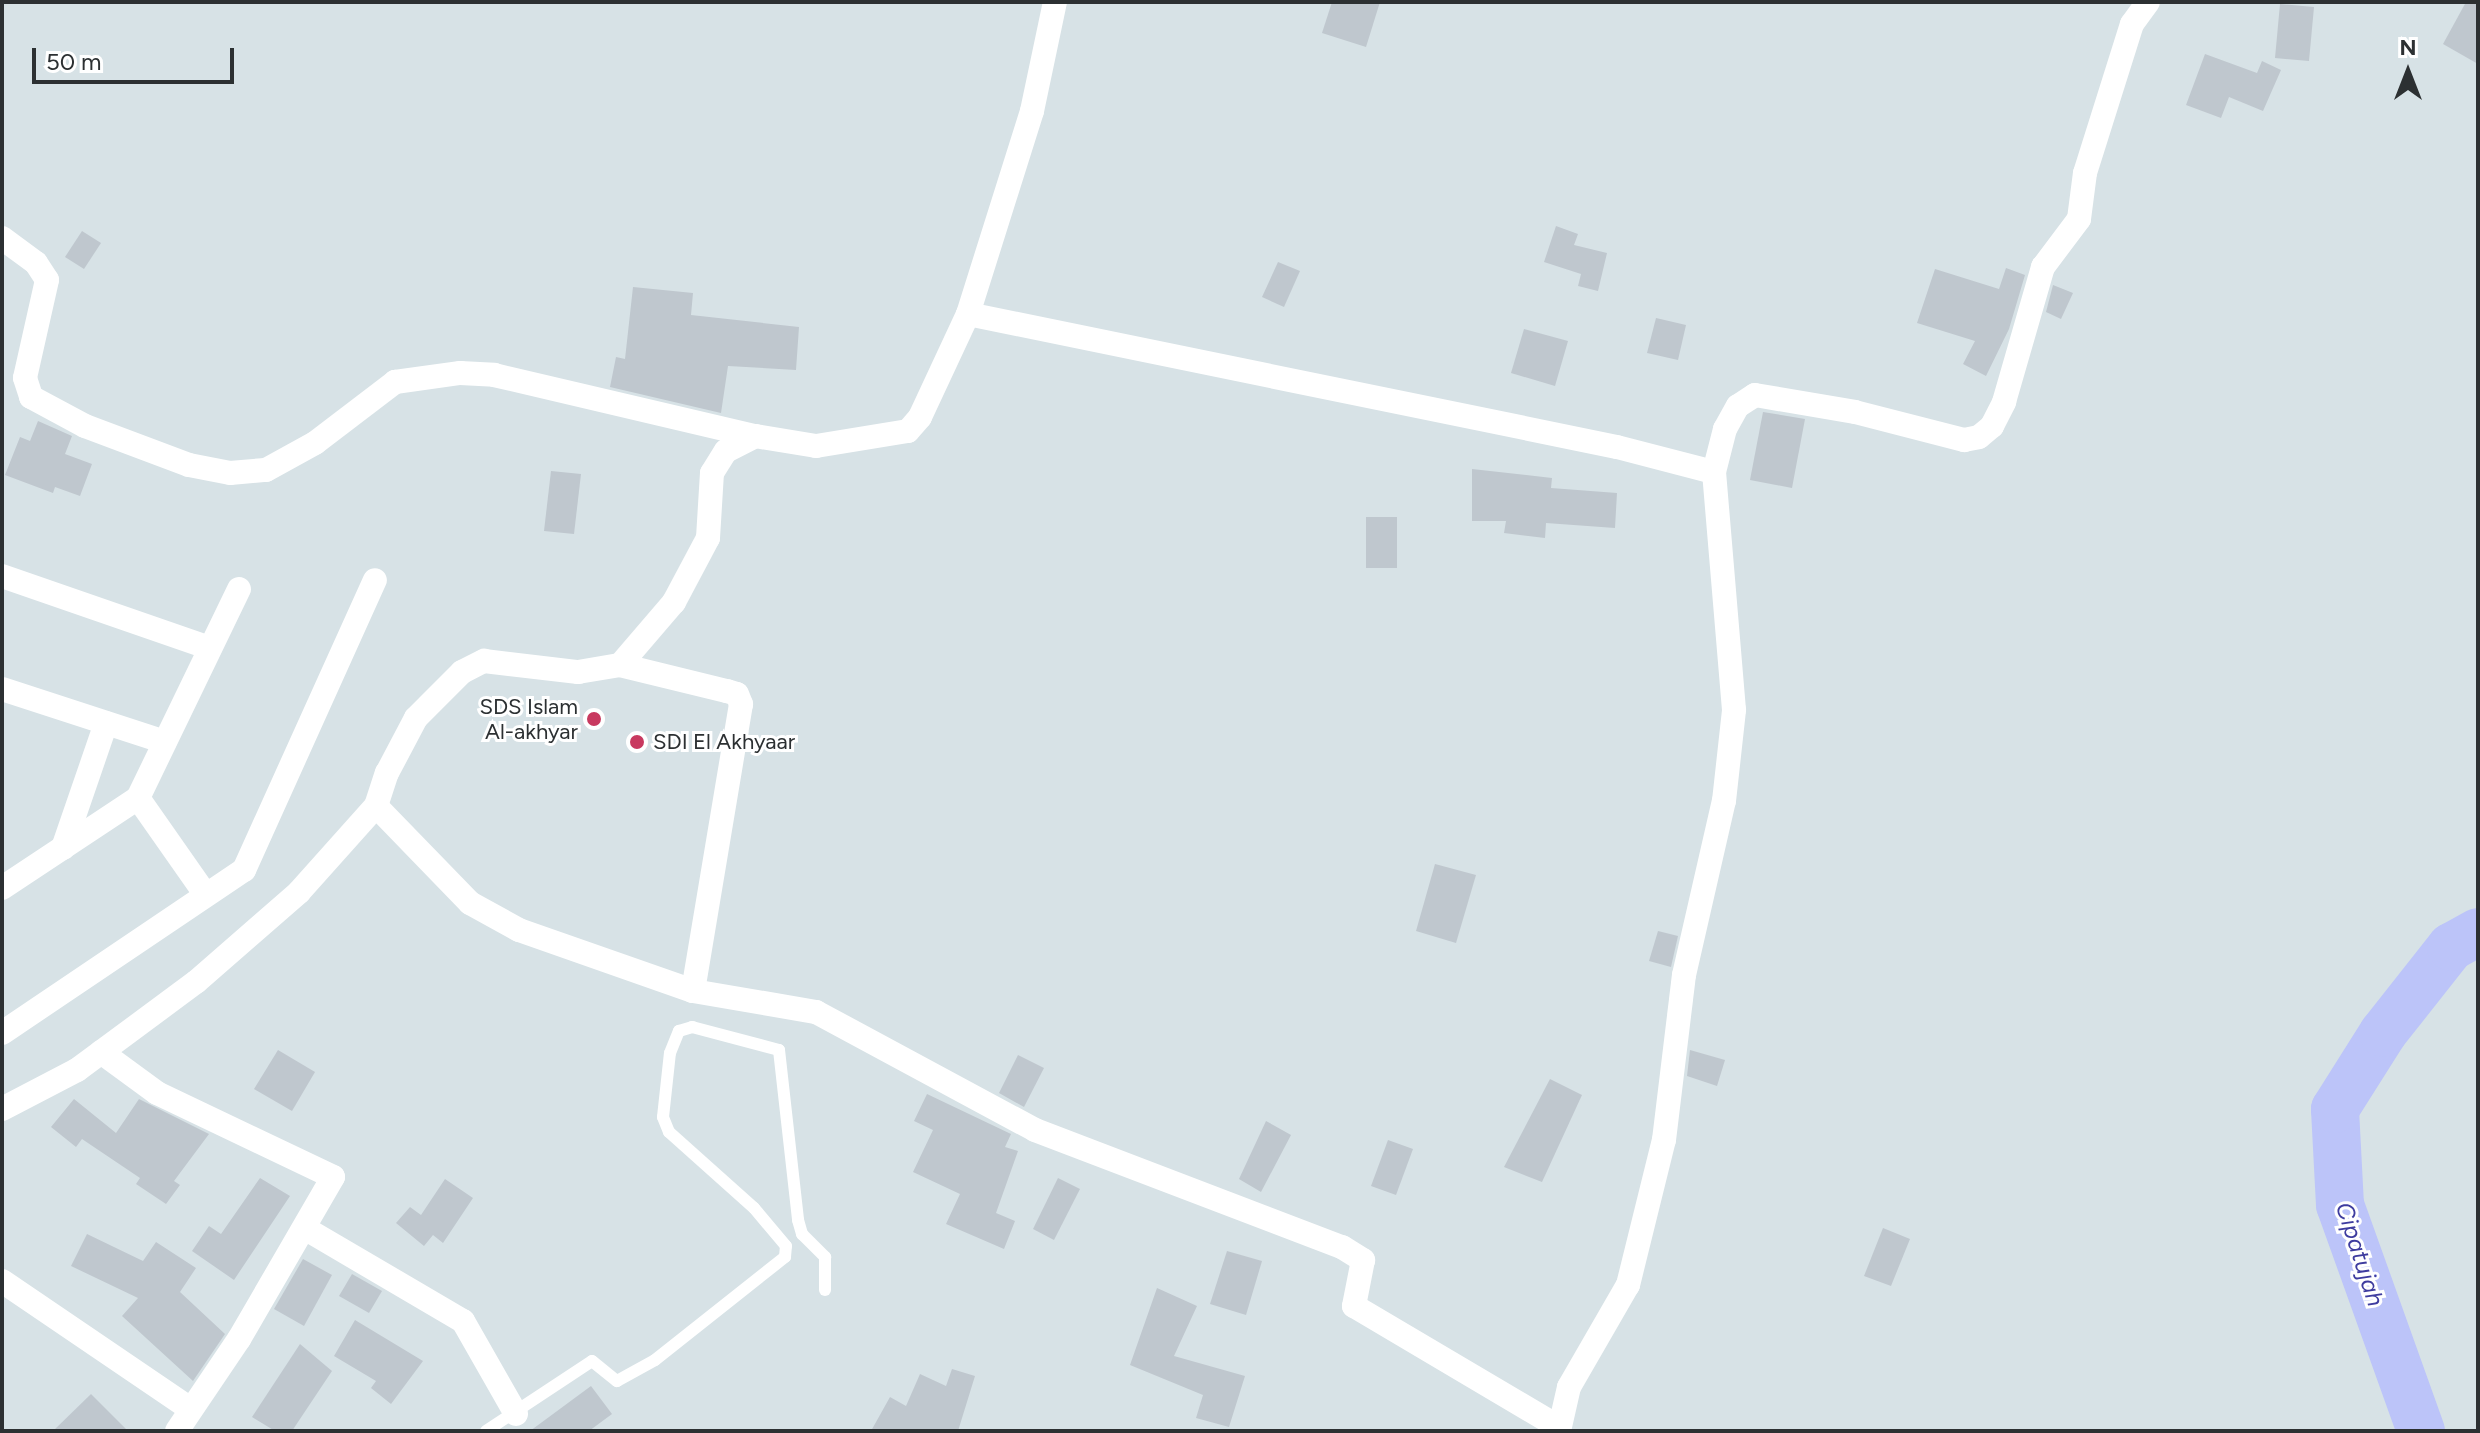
<!DOCTYPE html>
<style>
body{margin:0}
#map{position:relative;width:2480px;height:1433px;overflow:hidden;background:#d7e2e6;font-family:Figtree,sans-serif}
div>[style]{position:absolute}
[style*='--x']{left:calc(var(--x)*1px);top:calc(var(--y)*1px);width:calc(var(--w)*1px);rotate:calc(var(--a)*1deg)}
.river>*{height:48px;margin:-24px;padding:0 24px;transform-origin:24px;border-radius:24px;background:#bcc4f9}
.building>*{inset:0;background:#bfc7ce}
.service>*{height:12px;margin:-6px;padding:0 6px;transform-origin:6px;border-radius:6px;background:#fff}
.minor>*{height:24px;margin:-12px;padding:0 12px;transform-origin:12px;border-radius:12px;background:#fff}
.dots>*{width:22px;height:22px;translate:-50% -50%;box-sizing:border-box;border:4px solid #fff;border-radius:50%}
span{translate:-50% -50%;white-space:nowrap;text-align:center;line-height:1.15;-webkit-text-stroke:6px #fff;paint-order:stroke}
.poi-label{font-size:22px;color:#2c3032}
.right{translate:-100% -50%;text-align:right}
.left{translate:0 -50%;text-align:left}
.water-label{font-size:24px;color:#3e3c9f;font-style:italic}
.frame{position:absolute;inset:0;border:4px solid #2c3032;pointer-events:none}
.north{position:absolute;left:2368px;top:32px;width:80px;height:80px;-webkit-text-stroke:6px #fff;paint-order:stroke;rotate:0deg;font-size:22px;font-weight:700;line-height:32px;text-align:center;color:#2c3032}
.north::after{content:'';display:block;margin:auto;width:28px;height:36px;background:#2c3032;clip-path:polygon(50% 0,100% 100%,50% 72%,0 100%)}
.scale{position:absolute;left:32px;top:48px;width:202px;height:36px;box-sizing:border-box;border:4px solid #2c3032;border-top:0;padding-left:10px;font-size:24px;line-height:28px;white-space:nowrap;color:#2c3032;-webkit-text-stroke:6px #fff;paint-order:stroke}
</style>
<div id="map">
<div class="river">
<i style="--x:2421;--y:1431;--w:240;--a:-109.7"></i>
<i style="--x:2340;--y:1205;--w:96;--a:-93"></i>
<i style="--x:2335;--y:1109;--w:90;--a:-57.7"></i>
<i style="--x:2383;--y:1033;--w:110;--a:-51.7"></i>
<i style="--x:2451;--y:947;--w:31;--a:-29"></i>
</div>
<div class="building">
<i style="clip-path:polygon(1332px 2px,1380px 2px,1366px 47px,1322px 33px)"></i>
<i style="clip-path:polygon(2466px 2px,2478px 2px,2478px 64px,2443px 44px)"></i>
<i style="clip-path:polygon(2280px 4px,2314px 7px,2309px 61px,2275px 58px)"></i>
<i style="clip-path:polygon(2205px 54px,2257px 73px,2262px 61px,2281px 70px,2263px 111px,2229px 97px,2221px 118px,2186px 105px)"></i>
<i style="clip-path:polygon(1556px 226px,1578px 234px,1574px 245px,1607px 253px,1598px 291px,1578px 286px,1581px 274px,1544px 262px)"></i>
<i style="clip-path:polygon(82px 231px,101px 243px,84px 269px,65px 257px)"></i>
<i style="clip-path:polygon(1278px 262px,1300px 271px,1284px 307px,1262px 297px)"></i>
<i style="clip-path:polygon(2006px 268px,2025px 275px,2009px 329px,1986px 376px,1963px 364px,1975px 341px,1917px 323px,1935px 269px,1999px 289px)"></i>
<i style="clip-path:polygon(2053px 285px,2073px 293px,2061px 319px,2046px 312px)"></i>
<i style="clip-path:polygon(633px 287px,693px 293px,691px 315px,799px 327px,796px 370px,728px 366px,721px 413px,610px 387px,616px 357px,625px 359px)"></i>
<i style="clip-path:polygon(1656px 318px,1686px 325px,1678px 360px,1647px 353px)"></i>
<i style="clip-path:polygon(1524px 329px,1568px 341px,1555px 386px,1511px 373px)"></i>
<i style="clip-path:polygon(1763px 412px,1805px 419px,1792px 488px,1750px 480px)"></i>
<i style="clip-path:polygon(38px 421px,72px 436px,65px 454px,92px 464px,80px 496px,55px 487px,53px 493px,5px 475px,20px 437px,30px 441px)"></i>
<i style="clip-path:polygon(1472px 469px,1552px 478px,1551px 488px,1617px 493px,1615px 528px,1546px 523px,1545px 538px,1504px 533px,1506px 521px,1472px 521px)"></i>
<i style="clip-path:polygon(551px 471px,581px 474px,574px 534px,544px 531px)"></i>
<i style="clip-path:polygon(1366px 517px,1397px 517px,1397px 568px,1366px 568px)"></i>
<i style="clip-path:polygon(1435px 864px,1476px 875px,1456px 943px,1416px 931px)"></i>
<i style="clip-path:polygon(1658px 931px,1678px 936px,1671px 967px,1649px 961px)"></i>
<i style="clip-path:polygon(278px 1050px,315px 1072px,292px 1111px,254px 1089px)"></i>
<i style="clip-path:polygon(1690px 1050px,1725px 1060px,1717px 1086px,1687px 1076px)"></i>
<i style="clip-path:polygon(1018px 1055px,1044px 1068px,1024px 1107px,999px 1093px)"></i>
<i style="clip-path:polygon(1550px 1079px,1582px 1095px,1542px 1182px,1504px 1167px)"></i>
<i style="clip-path:polygon(927px 1094px,1011px 1134px,1005px 1147px,1018px 1151px,996px 1213px,1015px 1221px,1004px 1249px,946px 1224px,960px 1194px,913px 1172px,933px 1130px,914px 1121px)"></i>
<i style="clip-path:polygon(74px 1099px,116px 1133px,139px 1099px,209px 1134px,174px 1181px,180px 1185px,166px 1204px,136px 1184px,140px 1178px,82px 1139px,76px 1147px,51px 1127px)"></i>
<i style="clip-path:polygon(1266px 1121px,1291px 1135px,1261px 1192px,1239px 1179px)"></i>
<i style="clip-path:polygon(1388px 1140px,1413px 1149px,1396px 1195px,1371px 1186px)"></i>
<i style="clip-path:polygon(260px 1178px,290px 1196px,234px 1280px,192px 1251px,209px 1226px,221px 1234px)"></i>
<i style="clip-path:polygon(1058px 1178px,1080px 1189px,1054px 1240px,1033px 1229px)"></i>
<i style="clip-path:polygon(445px 1179px,473px 1198px,443px 1243px,433px 1235px,424px 1246px,396px 1223px,410px 1207px,421px 1215px)"></i>
<i style="clip-path:polygon(1883px 1228px,1910px 1239px,1891px 1286px,1864px 1276px)"></i>
<i style="clip-path:polygon(87px 1234px,143px 1261px,156px 1242px,196px 1268px,180px 1292px,225px 1334px,193px 1381px,122px 1316px,138px 1298px,71px 1266px)"></i>
<i style="clip-path:polygon(1227px 1251px,1262px 1261px,1246px 1315px,1210px 1304px)"></i>
<i style="clip-path:polygon(303px 1259px,332px 1275px,304px 1326px,274px 1309px)"></i>
<i style="clip-path:polygon(352px 1274px,382px 1291px,369px 1313px,339px 1296px)"></i>
<i style="clip-path:polygon(1157px 1288px,1197px 1306px,1174px 1356px,1245px 1376px,1229px 1427px,1196px 1418px,1203px 1395px,1130px 1365px)"></i>
<i style="clip-path:polygon(355px 1320px,423px 1361px,391px 1404px,371px 1388px,376px 1381px,334px 1356px)"></i>
<i style="clip-path:polygon(300px 1344px,332px 1371px,292px 1431px,275px 1431px,252px 1417px)"></i>
<i style="clip-path:polygon(952px 1369px,975px 1376px,958px 1431px,871px 1431px,890px 1397px,906px 1406px,920px 1374px,946px 1386px)"></i>
<i style="clip-path:polygon(591px 1386px,612px 1414px,589px 1431px,530px 1431px)"></i>
<i style="clip-path:polygon(91px 1394px,128px 1431px,53px 1431px)"></i>
</div>
<div class="service">
<i style="--x:486;--y:1431;--w:127;--a:-33.4"></i>
<i style="--x:592;--y:1361;--w:32;--a:39"></i>
<i style="--x:617;--y:1381;--w:43;--a:-28.9"></i>
<i style="--x:655;--y:1360;--w:166;--a:-38.4"></i>
<i style="--x:785;--y:1257;--w:11;--a:-85"></i>
<i style="--x:786;--y:1246;--w:50;--a:-130.1"></i>
<i style="--x:754;--y:1208;--w:114;--a:-138.2"></i>
<i style="--x:669;--y:1132;--w:16;--a:-112"></i>
<i style="--x:663;--y:1117;--w:64;--a:-83.8"></i>
<i style="--x:670;--y:1053;--w:24;--a:-68"></i>
<i style="--x:679;--y:1031;--w:14;--a:-17"></i>
<i style="--x:692;--y:1027;--w:90;--a:14.8"></i>
<i style="--x:779;--y:1050;--w:171;--a:83.6"></i>
<i style="--x:798;--y:1220;--w:15;--a:74"></i>
<i style="--x:802;--y:1234;--w:33;--a:45"></i>
<i style="--x:825;--y:1257;--w:33;--a:90"></i>
</div>
<div class="minor">
<i style="--x:2;--y:238;--w:42;--a:36.3"></i>
<i style="--x:36;--y:263;--w:20;--a:57"></i>
<i style="--x:47;--y:280;--w:100;--a:102.7"></i>
<i style="--x:25;--y:378;--w:20;--a:72"></i>
<i style="--x:31;--y:397;--w:61;--a:28.2"></i>
<i style="--x:85;--y:426;--w:111;--a:20.6"></i>
<i style="--x:189;--y:465;--w:42;--a:11"></i>
<i style="--x:230;--y:473;--w:36;--a:-5"></i>
<i style="--x:266;--y:470;--w:56;--a:-28.9"></i>
<i style="--x:315;--y:443;--w:101;--a:-37.3"></i>
<i style="--x:395;--y:382;--w:66;--a:-7.9"></i>
<i style="--x:460;--y:373;--w:34;--a:3"></i>
<i style="--x:494;--y:375;--w:268;--a:13.2"></i>
<i style="--x:968;--y:314;--w:662;--a:11.58"></i>
<i style="--x:1617;--y:447;--w:100;--a:14.5"></i>
<i style="--x:1714;--y:472;--w:44;--a:-75.7"></i>
<i style="--x:1725;--y:429;--w:26;--a:-61"></i>
<i style="--x:1738;--y:406;--w:20;--a:-33"></i>
<i style="--x:1755;--y:395;--w:101;--a:9.6"></i>
<i style="--x:1855;--y:412;--w:113;--a:14.4"></i>
<i style="--x:1964;--y:440;--w:15;--a:-11"></i>
<i style="--x:1979;--y:437;--w:17;--a:-40"></i>
<i style="--x:1992;--y:426;--w:27;--a:-63"></i>
<i style="--x:2004;--y:402;--w:141;--a:-73.9"></i>
<i style="--x:2043;--y:267;--w:60;--a:-53.1"></i>
<i style="--x:2079;--y:219;--w:46;--a:-82.6"></i>
<i style="--x:2085;--y:173;--w:156;--a:-72.5"></i>
<i style="--x:2132;--y:24;--w:27;--a:-54"></i>
<i style="--x:2;--y:576;--w:220;--a:19.1"></i>
<i style="--x:620;--y:665;--w:110;--a:13.7"></i>
<i style="--x:727;--y:691;--w:10;--a:17"></i>
<i style="--x:737;--y:694;--w:11;--a:68"></i>
<i style="--x:741;--y:704;--w:291;--a:99.5"></i>
<i style="--x:2;--y:689;--w:171;--a:18"></i>
<i style="--x:138;--y:798;--w:118;--a:55"></i>
<i style="--x:376;--y:806;--w:135;--a:45.9"></i>
<i style="--x:470;--y:903;--w:56;--a:28.9"></i>
<i style="--x:519;--y:930;--w:184;--a:19.3"></i>
<i style="--x:693;--y:991;--w:125;--a:9.7"></i>
<i style="--x:816;--y:1012;--w:249;--a:28.3"></i>
<i style="--x:1035;--y:1130;--w:329;--a:20.9"></i>
<i style="--x:1342;--y:1247;--w:25;--a:32"></i>
<i style="--x:1363;--y:1260;--w:47;--a:101.1"></i>
<i style="--x:1354;--y:1306;--w:238;--a:30.6"></i>
<i style="--x:63;--y:848;--w:132;--a:-71"></i>
<i style="--x:2;--y:888;--w:163;--a:-33.5"></i>
<i style="--x:138;--y:798;--w:232;--a:-64.2"></i>
<i style="--x:2;--y:1033;--w:292;--a:-34"></i>
<i style="--x:244;--y:870;--w:318;--a:-65.7"></i>
<i style="--x:101;--y:1052;--w:69;--a:36.2"></i>
<i style="--x:157;--y:1093;--w:195;--a:25.5"></i>
<i style="--x:333;--y:1177;--w:187;--a:120.1"></i>
<i style="--x:239;--y:1339;--w:111;--a:124"></i>
<i style="--x:2;--y:1109;--w:85;--a:-27.5"></i>
<i style="--x:77;--y:1070;--w:148;--a:-36.5"></i>
<i style="--x:196;--y:982;--w:137;--a:-41.1"></i>
<i style="--x:299;--y:892;--w:115;--a:-48.2"></i>
<i style="--x:376;--y:806;--w:35;--a:-72"></i>
<i style="--x:387;--y:773;--w:62;--a:-62.2"></i>
<i style="--x:416;--y:718;--w:65;--a:-45"></i>
<i style="--x:462;--y:672;--w:25;--a:-27"></i>
<i style="--x:484;--y:661;--w:95;--a:6.7"></i>
<i style="--x:578;--y:672;--w:43;--a:-9.5"></i>
<i style="--x:620;--y:665;--w:83;--a:-49.4"></i>
<i style="--x:674;--y:602;--w:72;--a:-62"></i>
<i style="--x:708;--y:538;--w:65;--a:-86.5"></i>
<i style="--x:712;--y:473;--w:26;--a:-58"></i>
<i style="--x:726;--y:451;--w:33;--a:-27"></i>
<i style="--x:755;--y:436;--w:62;--a:9.3"></i>
<i style="--x:816;--y:446;--w:93;--a:-9.3"></i>
<i style="--x:908;--y:431;--w:18;--a:-49"></i>
<i style="--x:920;--y:417;--w:114;--a:-65"></i>
<i style="--x:968;--y:314;--w:213;--a:-72.5"></i>
<i style="--x:1032;--y:111;--w:111;--a:-78.1"></i>
<i style="--x:306;--y:1229;--w:182;--a:30.4"></i>
<i style="--x:463;--y:1321;--w:107;--a:60.3"></i>
<i style="--x:2;--y:1281;--w:226;--a:34.2"></i>
<i style="--x:1559;--y:1431;--w:45;--a:-77.2"></i>
<i style="--x:1569;--y:1387;--w:118;--a:-60"></i>
<i style="--x:1628;--y:1285;--w:149;--a:-76.1"></i>
<i style="--x:1664;--y:1140;--w:166;--a:-83.1"></i>
<i style="--x:1684;--y:975;--w:179;--a:-77.1"></i>
<i style="--x:1724;--y:801;--w:92;--a:-83.7"></i>
<i style="--x:1734;--y:710;--w:239;--a:-94.8"></i>
</div>
<div class="dots">
<i style="left:594px;top:719px;background:#c8395f"></i>
<i style="left:637px;top:742px;background:#c8395f"></i>
</div>
<div class="poi-label">
<span class="right" style="left:578px;top:719px">SDS Islam<br>Al-akhyar</span>
<span class="left" style="left:653px;top:742px">SDI El Akhyaar</span>
</div>
<div class="water-label">
<span style="left:2360px;top:1254px;rotate:72deg">Cipatujah</span>
</div>
<div class="frame"></div>
<div class="north">N</div>
<div class="scale">50 m</div>
</div>
